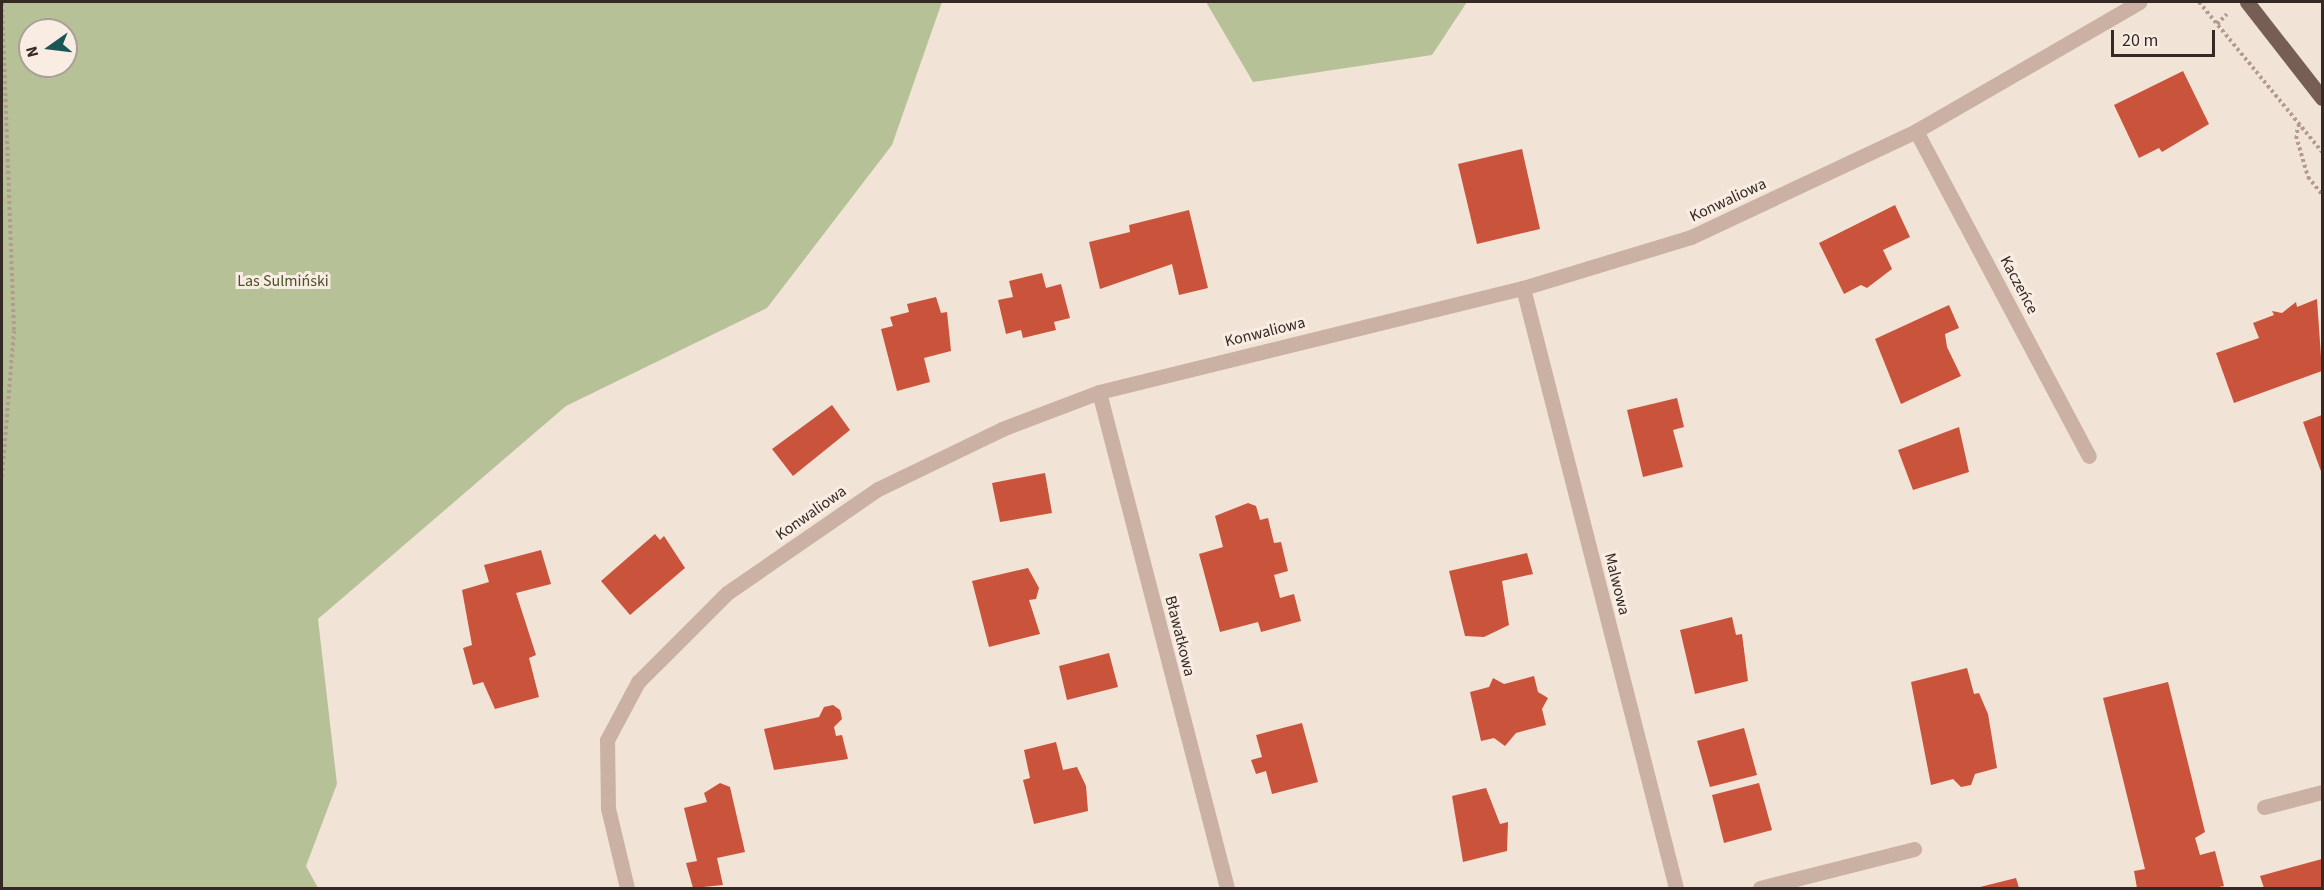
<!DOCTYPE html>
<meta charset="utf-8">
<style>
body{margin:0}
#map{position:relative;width:2324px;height:890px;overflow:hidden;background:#f2e3d7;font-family:"Source Sans 3",sans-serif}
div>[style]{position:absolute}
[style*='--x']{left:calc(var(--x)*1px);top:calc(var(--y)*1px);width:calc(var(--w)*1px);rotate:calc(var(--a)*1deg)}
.green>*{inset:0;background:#b6c197}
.building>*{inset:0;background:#ca533c}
.path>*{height:4px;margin-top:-2px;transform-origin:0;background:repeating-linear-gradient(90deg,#b59b8d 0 3px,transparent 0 6px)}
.minor>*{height:15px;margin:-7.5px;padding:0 7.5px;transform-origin:7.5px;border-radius:7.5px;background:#cab1a3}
.major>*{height:15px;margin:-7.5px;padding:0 7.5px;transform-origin:7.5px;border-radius:7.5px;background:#775e55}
span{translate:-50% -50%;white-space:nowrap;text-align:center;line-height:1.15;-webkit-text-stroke:6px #f9ede3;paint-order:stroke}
.street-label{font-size:16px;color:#342925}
.park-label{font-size:16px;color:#475328}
.frame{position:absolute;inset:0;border:3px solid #342925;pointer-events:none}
.north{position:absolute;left:18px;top:18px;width:60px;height:60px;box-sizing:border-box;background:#f9ede3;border:2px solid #aa9f97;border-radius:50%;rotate:256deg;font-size:16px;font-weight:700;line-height:24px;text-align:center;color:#342925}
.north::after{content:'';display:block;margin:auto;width:21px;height:27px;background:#1a5756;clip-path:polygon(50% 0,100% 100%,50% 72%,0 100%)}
.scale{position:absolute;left:2111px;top:30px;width:104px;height:27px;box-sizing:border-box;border:3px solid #342925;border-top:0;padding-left:8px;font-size:18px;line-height:21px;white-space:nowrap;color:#342925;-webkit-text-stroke:4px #f9ede3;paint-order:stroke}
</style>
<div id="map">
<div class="green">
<i style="clip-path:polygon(evenodd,2px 2px,942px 2px,892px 145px,767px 308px,566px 406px,318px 619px,337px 784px,306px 866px,318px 888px,2px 888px,2px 2px,30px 30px,66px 30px,66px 66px,30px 66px,30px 30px)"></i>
<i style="clip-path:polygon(1206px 2px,1467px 2px,1432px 55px,1253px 82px)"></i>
</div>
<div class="building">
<i style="clip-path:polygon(2183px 71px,2209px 124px,2162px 152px,2159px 148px,2139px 158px,2114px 105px)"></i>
<i style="clip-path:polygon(1522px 149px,1540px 229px,1477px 244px,1458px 164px)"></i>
<i style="clip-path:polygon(1895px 205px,1910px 237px,1883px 250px,1892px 269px,1867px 288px,1861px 285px,1844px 294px,1819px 243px)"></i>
<i style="clip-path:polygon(1189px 210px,1208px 288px,1179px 295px,1172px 264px,1100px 289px,1089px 242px,1130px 232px,1129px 225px)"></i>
<i style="clip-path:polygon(1042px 273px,1046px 288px,1061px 284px,1070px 318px,1054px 322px,1056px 330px,1023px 338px,1021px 330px,1006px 334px,998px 300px,1013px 297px,1009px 281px)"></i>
<i style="clip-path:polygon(936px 297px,941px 313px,947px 312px,951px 351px,924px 358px,930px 382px,897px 391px,881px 329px,893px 326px,890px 317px,909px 312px,907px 304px)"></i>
<i style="clip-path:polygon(2317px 299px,2322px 371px,2234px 403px,2216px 353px,2259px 338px,2253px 323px,2274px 315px,2272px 311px,2282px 313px,2296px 302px,2297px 307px)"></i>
<i style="clip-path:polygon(1949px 305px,1959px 328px,1945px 334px,1947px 347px,1961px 376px,1901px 404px,1875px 339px)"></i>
<i style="clip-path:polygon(1677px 398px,1684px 427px,1673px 430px,1683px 467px,1643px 477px,1627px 410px)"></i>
<i style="clip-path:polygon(832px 405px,850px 430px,793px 476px,772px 449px)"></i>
<i style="clip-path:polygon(2322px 415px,2322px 474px,2303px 422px)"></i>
<i style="clip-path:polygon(1959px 427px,1969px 472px,1913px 490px,1898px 450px)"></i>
<i style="clip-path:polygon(1045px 473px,1052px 513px,1000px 522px,992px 483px)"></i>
<i style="clip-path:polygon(1248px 503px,1256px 506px,1260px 520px,1268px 518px,1274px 543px,1281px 542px,1288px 571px,1274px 575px,1280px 598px,1294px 594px,1301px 621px,1261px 632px,1258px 622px,1220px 632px,1199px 554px,1223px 547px,1215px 516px)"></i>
<i style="clip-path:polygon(655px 534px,660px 540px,664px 536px,685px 568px,630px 615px,601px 581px)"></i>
<i style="clip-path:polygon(541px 550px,551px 584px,516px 593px,536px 655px,529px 658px,539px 697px,495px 709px,483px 682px,473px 685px,463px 648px,472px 645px,462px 590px,489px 582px,484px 565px)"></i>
<i style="clip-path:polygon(1527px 553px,1533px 574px,1502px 581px,1509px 625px,1484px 637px,1465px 636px,1449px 571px)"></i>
<i style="clip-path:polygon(1028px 568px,1039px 588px,1036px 599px,1029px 600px,1040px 634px,989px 647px,972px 581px)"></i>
<i style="clip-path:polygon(1732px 617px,1736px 635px,1742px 634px,1748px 681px,1695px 694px,1680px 630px)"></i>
<i style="clip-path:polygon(1109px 653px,1118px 687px,1067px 700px,1059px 666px)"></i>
<i style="clip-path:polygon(1967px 668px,1974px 694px,1979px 693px,1988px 714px,1997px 768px,1975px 774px,1971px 785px,1961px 787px,1953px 779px,1931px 785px,1911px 682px)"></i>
<i style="clip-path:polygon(1534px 676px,1538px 692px,1548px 698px,1542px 709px,1546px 725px,1516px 733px,1505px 746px,1494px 738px,1481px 741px,1470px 692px,1489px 687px,1493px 678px,1504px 684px)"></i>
<i style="clip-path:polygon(2168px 682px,2205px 832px,2195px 838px,2200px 855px,2215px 851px,2224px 886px,2214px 888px,2137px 888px,2134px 871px,2145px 869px,2103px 698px)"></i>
<i style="clip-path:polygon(833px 705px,840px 710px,842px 719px,834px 727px,836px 736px,842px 735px,848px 759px,774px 770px,764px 729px,819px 717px,824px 707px)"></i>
<i style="clip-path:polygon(1302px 723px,1318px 782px,1272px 794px,1266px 771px,1256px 774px,1251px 760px,1262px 757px,1256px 735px)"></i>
<i style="clip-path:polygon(1744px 728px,1757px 775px,1710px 787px,1697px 741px)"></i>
<i style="clip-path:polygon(1056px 742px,1063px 770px,1077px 767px,1086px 786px,1088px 811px,1034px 824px,1023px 780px,1030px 778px,1024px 750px)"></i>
<i style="clip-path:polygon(720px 783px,730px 787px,745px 852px,717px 858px,723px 885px,693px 888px,686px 863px,697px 861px,684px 808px,707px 802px,704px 793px)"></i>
<i style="clip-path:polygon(1759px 783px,1772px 830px,1724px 843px,1712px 795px)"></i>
<i style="clip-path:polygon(1486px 788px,1500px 824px,1508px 822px,1507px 851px,1463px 862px,1452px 796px)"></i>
<i style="clip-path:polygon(2322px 859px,2322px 888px,2264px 888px,2260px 876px)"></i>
<i style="clip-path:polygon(2016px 878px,2019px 888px,1976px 888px)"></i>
</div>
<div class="path">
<i style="--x:2199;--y:2;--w:194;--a:50.6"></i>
<i style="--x:2217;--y:24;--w:14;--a:-45"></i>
<i style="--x:2299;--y:124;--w:12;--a:104"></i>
<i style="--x:2296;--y:136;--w:43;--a:73.7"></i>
<i style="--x:2308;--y:177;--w:22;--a:51"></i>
<i style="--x:2;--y:477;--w:147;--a:-85.3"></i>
<i style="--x:14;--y:330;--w:328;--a:-92.1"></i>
</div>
<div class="minor">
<i style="--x:1916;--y:131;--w:368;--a:62"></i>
<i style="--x:1523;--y:288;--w:619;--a:75.69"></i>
<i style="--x:1099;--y:392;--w:512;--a:75.53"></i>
<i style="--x:2264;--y:807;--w:60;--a:-14.5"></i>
<i style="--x:627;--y:888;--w:82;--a:-103.4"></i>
<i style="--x:608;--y:808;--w:68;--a:-90.8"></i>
<i style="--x:607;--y:740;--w:66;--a:-61.9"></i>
<i style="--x:638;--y:682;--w:126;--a:-45"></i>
<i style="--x:727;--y:593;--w:183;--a:-34.6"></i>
<i style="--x:878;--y:489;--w:138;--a:-25.8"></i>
<i style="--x:1002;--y:429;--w:104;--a:-20.9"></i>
<i style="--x:1099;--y:392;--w:437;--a:-13.8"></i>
<i style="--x:1523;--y:288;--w:176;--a:-16.9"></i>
<i style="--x:1691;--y:237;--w:249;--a:-25.2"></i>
<i style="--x:1916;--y:131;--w:258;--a:-30"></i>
<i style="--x:1760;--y:888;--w:159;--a:-14.2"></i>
</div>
<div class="major">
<i style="--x:2247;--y:2;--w:122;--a:52"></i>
</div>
<div class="street-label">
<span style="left:1728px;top:200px;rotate:-25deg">Konwaliowa</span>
<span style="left:2019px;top:285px;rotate:62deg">Kaczeńce</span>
<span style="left:1265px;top:332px;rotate:-14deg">Konwaliowa</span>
<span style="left:811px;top:513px;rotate:-35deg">Konwaliowa</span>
<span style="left:1617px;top:584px;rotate:76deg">Malwowa</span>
<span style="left:1180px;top:636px;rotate:76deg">Bławatkowa</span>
</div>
<div class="park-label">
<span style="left:283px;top:281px">Las Sulmiński</span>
</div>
<div class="frame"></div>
<div class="north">N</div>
<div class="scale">20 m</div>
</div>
